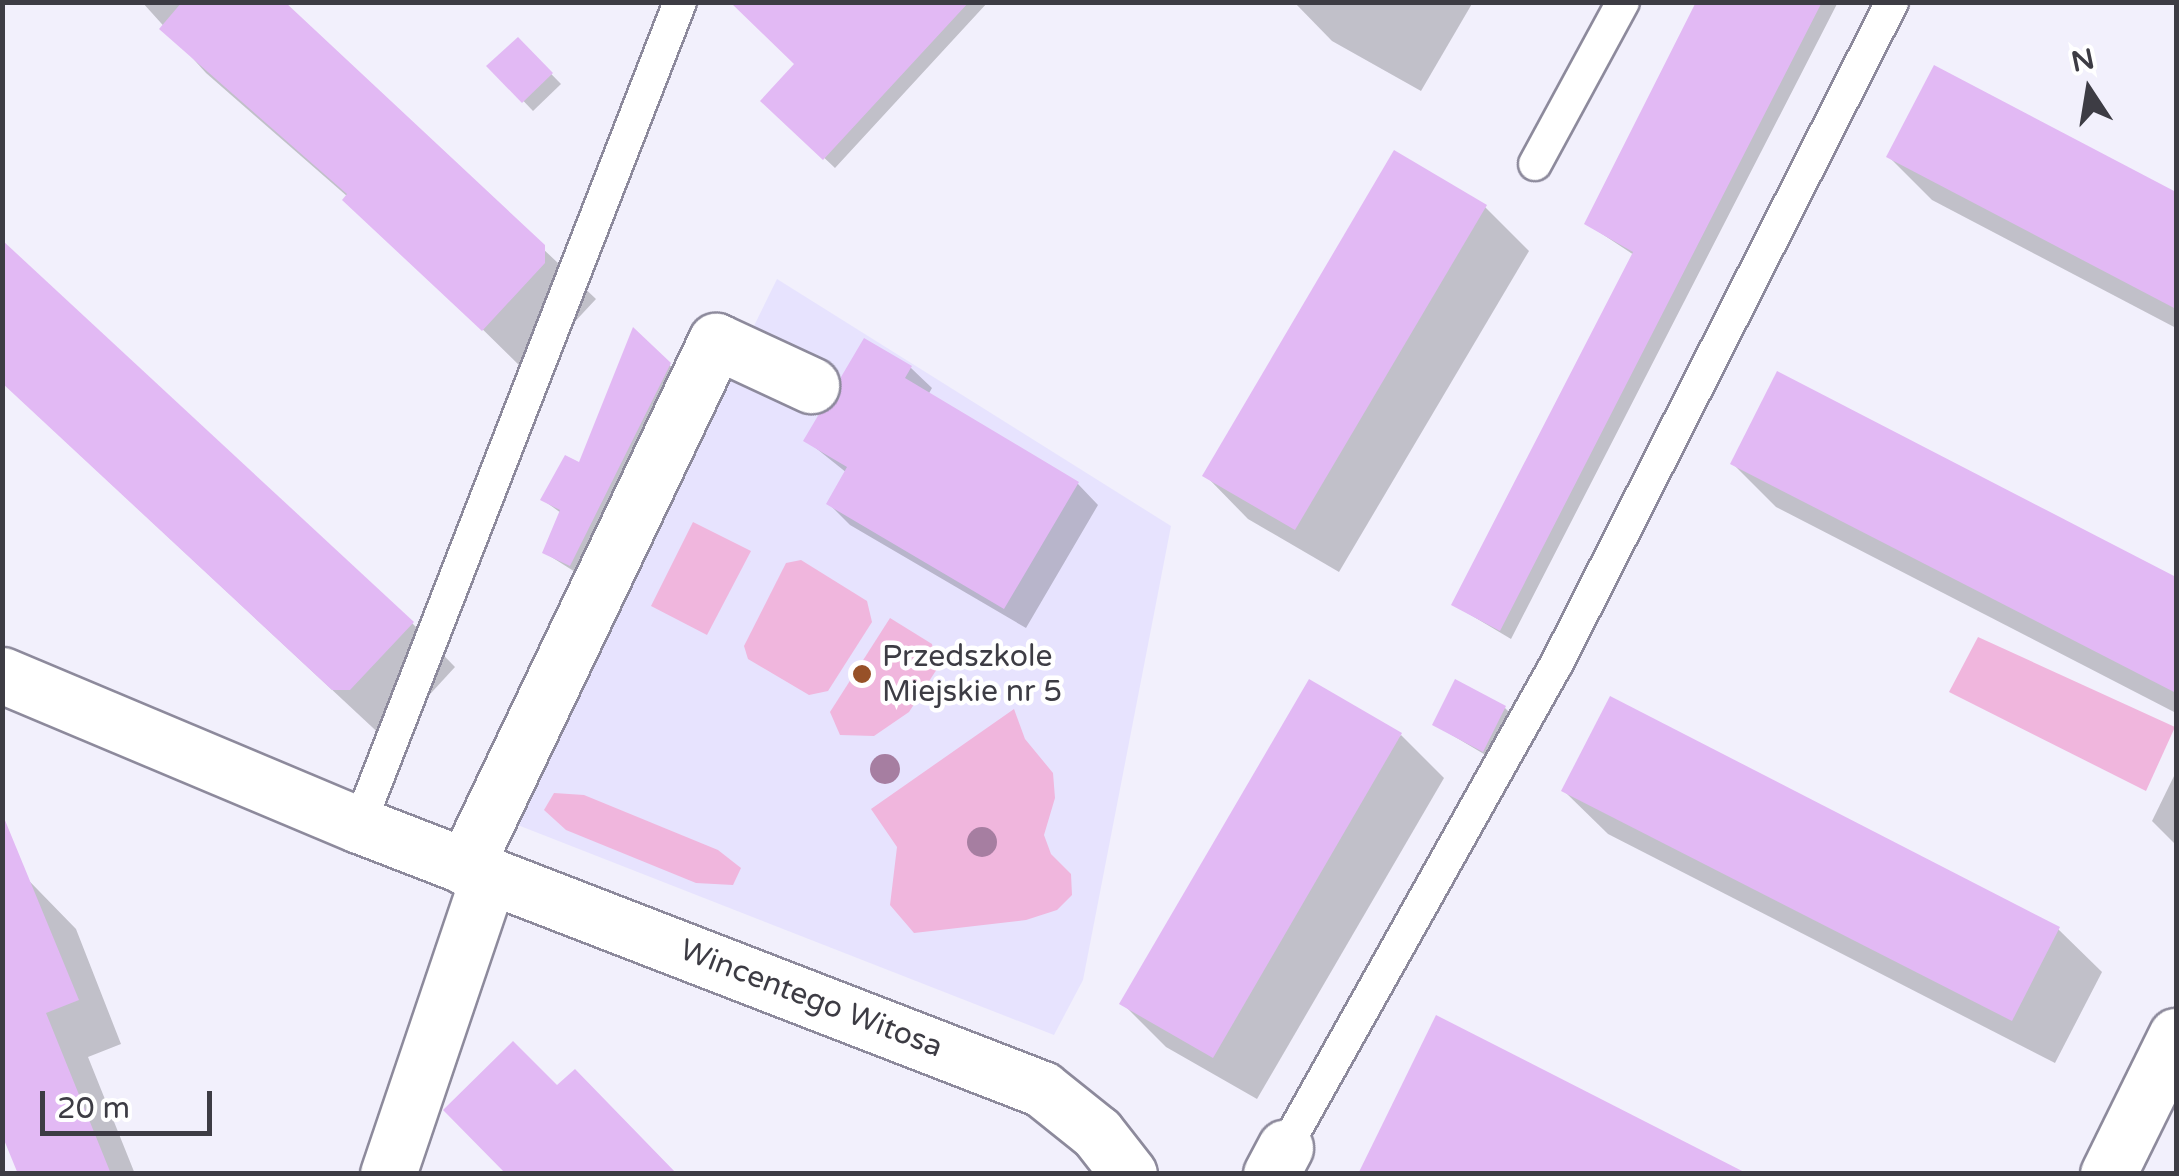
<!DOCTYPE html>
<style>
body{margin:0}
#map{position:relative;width:2179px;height:1176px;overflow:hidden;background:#f2f0fc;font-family:"Varela Round",sans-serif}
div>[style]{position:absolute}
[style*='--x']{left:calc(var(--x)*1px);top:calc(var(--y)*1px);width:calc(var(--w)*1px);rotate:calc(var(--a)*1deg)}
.built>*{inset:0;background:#e7e3fe}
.green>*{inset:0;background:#f0b6dd}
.shadow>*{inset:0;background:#0003}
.building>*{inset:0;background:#e2b9f4}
.roads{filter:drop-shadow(2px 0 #8d8a9c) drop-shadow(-2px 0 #8d8a9c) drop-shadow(0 2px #8d8a9c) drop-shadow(0 -2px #8d8a9c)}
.lane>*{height:32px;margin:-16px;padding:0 16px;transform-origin:16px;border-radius:16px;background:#fff}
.street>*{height:55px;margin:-27.5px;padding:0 27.5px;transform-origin:27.5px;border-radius:27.5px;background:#fff}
.trees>*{width:30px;height:30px;margin:-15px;border-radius:50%;background:#a67ea1}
.dots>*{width:28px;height:28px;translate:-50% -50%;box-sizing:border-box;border:5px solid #fff;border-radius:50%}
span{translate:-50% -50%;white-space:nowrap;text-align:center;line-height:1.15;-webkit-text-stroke:9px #fff;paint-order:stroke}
.poi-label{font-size:30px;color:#3d3c44}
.left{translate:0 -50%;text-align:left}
.street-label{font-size:30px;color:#3d3c44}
.frame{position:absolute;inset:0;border:5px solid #3d3c44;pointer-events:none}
.north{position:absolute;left:2039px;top:40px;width:100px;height:100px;-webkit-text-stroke:8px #fff;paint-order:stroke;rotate:348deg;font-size:28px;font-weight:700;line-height:40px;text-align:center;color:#3d3c44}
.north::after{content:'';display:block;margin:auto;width:35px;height:45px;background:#3d3c44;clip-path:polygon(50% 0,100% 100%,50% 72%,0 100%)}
.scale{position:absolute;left:40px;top:1091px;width:172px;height:45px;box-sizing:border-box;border:5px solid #3d3c44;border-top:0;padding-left:12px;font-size:30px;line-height:35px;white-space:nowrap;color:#3d3c44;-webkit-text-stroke:8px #fff;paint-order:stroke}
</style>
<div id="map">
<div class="built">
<i style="clip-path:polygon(777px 279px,1171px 526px,1083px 980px,1054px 1035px,510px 822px)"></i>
</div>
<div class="green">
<i style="clip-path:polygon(693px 522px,751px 551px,707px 635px,651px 606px)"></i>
<i style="clip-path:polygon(801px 560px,867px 601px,872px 622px,828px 691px,809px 695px,748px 659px,744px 646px,786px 563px)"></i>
<i style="clip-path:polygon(890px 618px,932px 644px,937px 669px,909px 712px,874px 736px,840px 735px,830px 712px)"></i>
<i style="clip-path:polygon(1978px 637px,2175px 727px,2146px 791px,1949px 692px)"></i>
<i style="clip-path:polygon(1014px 709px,1025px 739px,1053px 773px,1055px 798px,1044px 835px,1051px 854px,1071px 874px,1072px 895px,1057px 910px,1026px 920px,914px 933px,890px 905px,897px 847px,871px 809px)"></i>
<i style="clip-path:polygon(554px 793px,584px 795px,718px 850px,741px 868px,733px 885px,696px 883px,566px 830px,544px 810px)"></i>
</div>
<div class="shadow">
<i style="clip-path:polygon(142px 2px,282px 2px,596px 299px,527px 373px,348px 197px,206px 73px)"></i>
<i style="clip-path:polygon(734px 2px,988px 2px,835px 168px,764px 101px,797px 64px)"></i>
<i style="clip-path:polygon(1294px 2px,1473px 2px,1421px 91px,1332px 41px)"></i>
<i style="clip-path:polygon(1700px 2px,1838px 2px,1511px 639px,1454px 605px,1634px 255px,1587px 224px)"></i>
<i style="clip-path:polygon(518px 40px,561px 84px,533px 111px,490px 66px)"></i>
<i style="clip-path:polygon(1935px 68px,2176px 195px,2176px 328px,1932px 200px,1889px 157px)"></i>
<i style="clip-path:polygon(1485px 207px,1529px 251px,1339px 572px,1248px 519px,1205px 475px)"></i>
<i style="clip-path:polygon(634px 332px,680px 375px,580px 575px,545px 553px,561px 513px,543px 500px,580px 466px)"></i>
<i style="clip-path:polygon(864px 341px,911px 368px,932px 388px,928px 395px,1078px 484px,1098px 505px,1026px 628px,850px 525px,829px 504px,847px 473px,807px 441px,841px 400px)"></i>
<i style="clip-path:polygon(1778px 375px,2176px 579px,2176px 713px,1776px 507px,1733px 464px)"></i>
<i style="clip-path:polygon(2px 382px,412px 623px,455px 667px,387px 741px)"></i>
<i style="clip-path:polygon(1505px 708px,1515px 718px,1494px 760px,1435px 725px)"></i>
<i style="clip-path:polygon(1401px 735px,1444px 778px,1257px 1099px,1166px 1047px,1122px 1003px)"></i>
<i style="clip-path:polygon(2176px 772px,2176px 845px,2152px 821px)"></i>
<i style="clip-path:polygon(1564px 791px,2058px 929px,2102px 972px,2055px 1063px,1608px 834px)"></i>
<i style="clip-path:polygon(2px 853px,76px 929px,121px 1044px,88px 1057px,135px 1174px,21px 1174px)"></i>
</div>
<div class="building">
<i style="clip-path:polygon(182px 2px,285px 2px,545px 245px,545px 263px,482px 331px,342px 200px,347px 194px,159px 29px)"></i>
<i style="clip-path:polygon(730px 2px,969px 2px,823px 160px,760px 101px,794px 64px)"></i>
<i style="clip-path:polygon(1696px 2px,1822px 2px,1500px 631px,1451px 605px,1633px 252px,1584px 224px)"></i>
<i style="clip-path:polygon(518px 37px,553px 73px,522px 103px,486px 66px)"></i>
<i style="clip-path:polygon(1934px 65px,2176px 192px,2176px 309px,1886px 157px)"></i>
<i style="clip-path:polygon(1394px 150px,1487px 205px,1295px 530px,1202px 476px)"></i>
<i style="clip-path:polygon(2px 240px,414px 622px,350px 690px,332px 690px,2px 383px)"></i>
<i style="clip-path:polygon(633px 327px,671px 363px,570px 566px,542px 553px,560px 510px,540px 500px,565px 455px,579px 462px)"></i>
<i style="clip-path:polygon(864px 338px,912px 366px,905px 378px,1079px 482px,1004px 609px,826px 504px,847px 467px,803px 441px,819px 414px,839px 399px,841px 377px)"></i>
<i style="clip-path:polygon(1777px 371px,2176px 577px,2176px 693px,1730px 464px)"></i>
<i style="clip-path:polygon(1309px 679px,1402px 733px,1213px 1058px,1119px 1004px)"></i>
<i style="clip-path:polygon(1455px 679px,1506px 706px,1483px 752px,1432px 725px)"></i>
<i style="clip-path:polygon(1610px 696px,2060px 927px,2012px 1021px,1561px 791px)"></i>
<i style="clip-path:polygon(2px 813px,79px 1000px,46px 1013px,111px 1174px,18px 1174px,2px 1135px)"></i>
<i style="clip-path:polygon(1436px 1015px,1748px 1174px,1358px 1174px)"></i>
<i style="clip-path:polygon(513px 1041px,557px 1085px,575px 1069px,677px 1174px,506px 1174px,443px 1110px)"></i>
</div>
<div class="roads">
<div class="lane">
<i style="--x:1535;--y:164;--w:184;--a:-61.5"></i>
<i style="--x:359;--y:825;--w:883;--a:-68.69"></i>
<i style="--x:1285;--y:1148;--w:556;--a:-60.72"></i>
<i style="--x:1557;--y:663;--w:741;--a:-63.12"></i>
</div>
<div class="street">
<i style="--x:2;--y:675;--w:387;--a:22.8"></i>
<i style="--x:359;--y:825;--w:732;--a:21.13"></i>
<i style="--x:1042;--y:1089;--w:70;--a:38.7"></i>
<i style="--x:1097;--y:1133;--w:52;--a:52"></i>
<i style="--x:465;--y:867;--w:583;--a:-64.49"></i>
<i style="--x:716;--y:341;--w:105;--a:24.9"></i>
<i style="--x:388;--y:1174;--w:315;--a:-71.3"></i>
<i style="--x:1271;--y:1174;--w:30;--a:-62"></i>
<i style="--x:2108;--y:1174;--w:154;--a:-63.8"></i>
</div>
</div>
<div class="trees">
<i style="left:885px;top:769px"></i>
<i style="left:982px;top:842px"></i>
</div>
<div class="dots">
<i style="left:862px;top:674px;background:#975128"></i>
</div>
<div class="poi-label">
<span class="left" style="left:882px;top:674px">Przedszkole<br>Miejskie nr 5</span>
</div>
<div class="street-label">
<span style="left:811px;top:999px;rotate:21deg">Wincentego Witosa</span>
</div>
<div class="frame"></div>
<div class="north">N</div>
<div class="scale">20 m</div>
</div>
